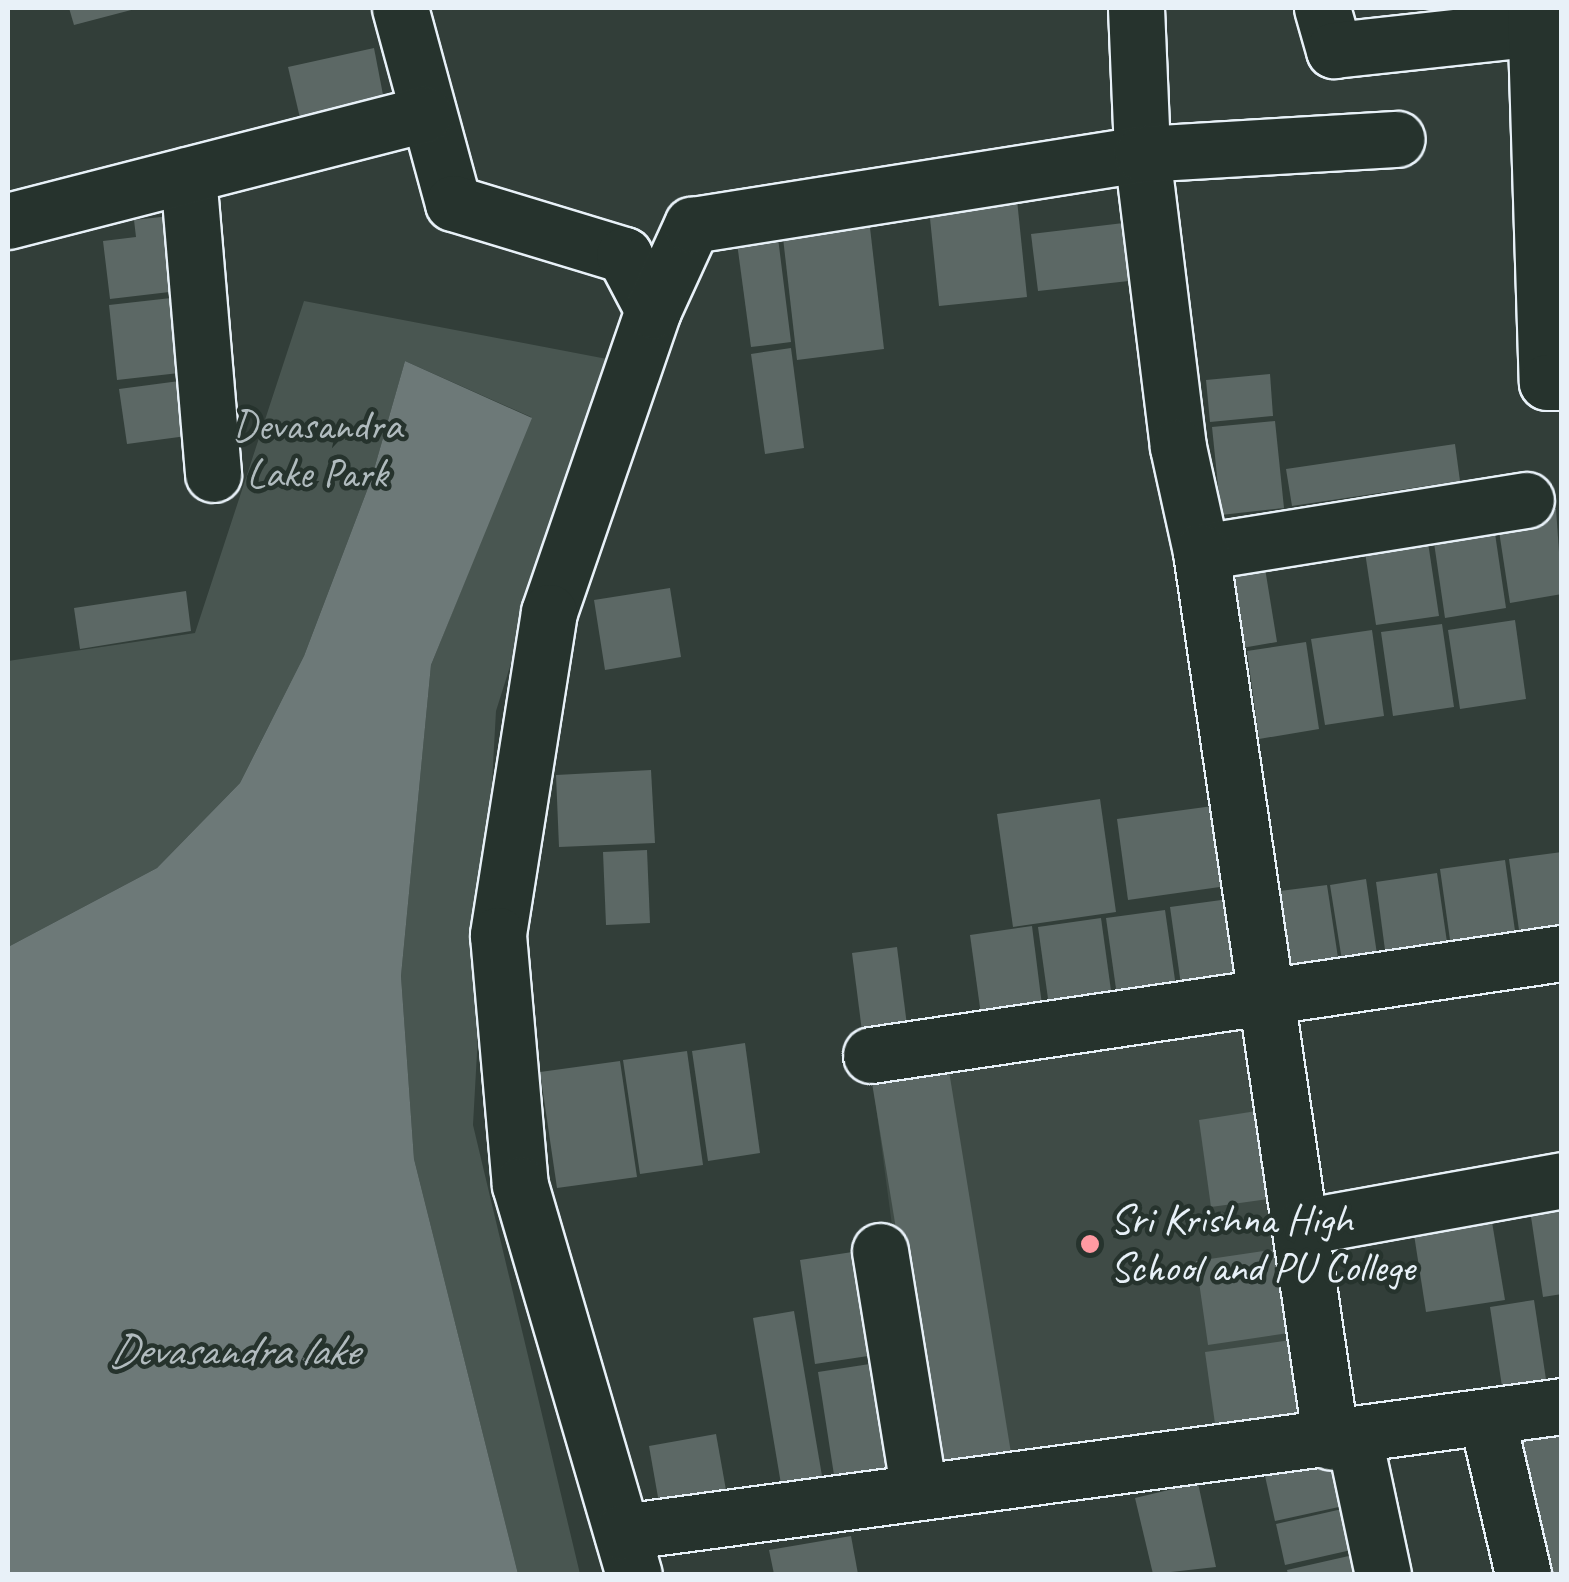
<!DOCTYPE html>
<style>
body{margin:0}
#map{position:relative;width:1569px;height:1582px;overflow:hidden;background:#323e39;font-family:Caveat,sans-serif}
div>[style]{position:absolute}
[style*='--x']{left:calc(var(--x)*1px);top:calc(var(--y)*1px);width:calc(var(--w)*1px);rotate:calc(var(--a)*1deg)}
.built>*{inset:0;background:#3f4b46}
.green>*{inset:0;background:#495651}
.water>*{inset:0;background:#6d7978}
.building>*{inset:0;background:#5c6865}
.roads{filter:drop-shadow(2px 0 #e8f1f8) drop-shadow(-2px 0 #e8f1f8) drop-shadow(0 2px #e8f1f8) drop-shadow(0 -2px #e8f1f8)}
.minor>*{height:55px;margin:-27.5px;padding:0 27.5px;transform-origin:27.5px;border-radius:27.5px;background:#26332d}
.dots>*{width:28px;height:28px;translate:-50% -50%;box-sizing:border-box;border:5px solid #26332d;border-radius:50%}
span{translate:-50% -50%;white-space:nowrap;text-align:center;line-height:1.15;-webkit-text-stroke:9px #26332d;paint-order:stroke}
.park-label{font-size:42px;color:#b0bbbe}
.poi-label{font-size:42px;color:#e8f1f8}
.left{translate:0 -50%;text-align:left}
.water-label{font-size:45px;color:#b1bbbe;font-style:italic}
.frame{position:absolute;inset:0;border:10px solid #e8f1f8;pointer-events:none}
</style>
<div id="map">
<div class="built">
<i style="clip-path:polygon(1257px 1017px,1309px 1419px,925px 1471px,871px 1069px)"></i>
</div>
<div class="green">
<i style="clip-path:polygon(304px 301px,607px 359px,496px 711px,473px 1125px,580px 1574px,518px 1574px,414px 1159px,401px 976px,431px 665px,531px 417px,405px 361px,371px 480px,304px 656px,240px 783px,157px 868px,8px 947px,8px 661px,195px 633px)"></i>
</div>
<div class="water">
<i style="clip-path:polygon(405px 361px,532px 418px,431px 665px,401px 976px,414px 1159px,518px 1574px,8px 1574px,8px 947px,157px 868px,240px 783px,304px 656px,371px 480px)"></i>
</div>
<div class="building">
<i style="clip-path:polygon(69px 8px,135px 8px,135px 9px,74px 25px)"></i>
<i style="clip-path:polygon(374px 48px,384px 100px,300px 118px,288px 67px)"></i>
<i style="clip-path:polygon(1016px 190px,1027px 297px,939px 306px,928px 199px)"></i>
<i style="clip-path:polygon(170px 216px,178px 291px,110px 299px,103px 241px,136px 237px,134px 220px)"></i>
<i style="clip-path:polygon(869px 219px,884px 349px,797px 360px,782px 229px)"></i>
<i style="clip-path:polygon(1132px 222px,1138px 280px,1038px 291px,1031px 234px)"></i>
<i style="clip-path:polygon(778px 238px,791px 342px,751px 347px,737px 243px)"></i>
<i style="clip-path:polygon(180px 297px,188px 372px,117px 380px,109px 305px)"></i>
<i style="clip-path:polygon(791px 348px,804px 448px,765px 454px,751px 354px)"></i>
<i style="clip-path:polygon(1270px 374px,1273px 416px,1210px 422px,1206px 380px)"></i>
<i style="clip-path:polygon(187px 380px,194px 435px,127px 444px,119px 389px)"></i>
<i style="clip-path:polygon(1275px 421px,1284px 508px,1221px 515px,1212px 427px)"></i>
<i style="clip-path:polygon(1455px 444px,1460px 481px,1292px 506px,1286px 469px)"></i>
<i style="clip-path:polygon(1556px 509px,1562px 594px,1510px 603px,1497px 518px)"></i>
<i style="clip-path:polygon(1493px 520px,1506px 608px,1445px 618px,1432px 529px)"></i>
<i style="clip-path:polygon(1426px 529px,1439px 616px,1376px 625px,1363px 539px)"></i>
<i style="clip-path:polygon(1263px 556px,1277px 642px,1242px 648px,1229px 562px)"></i>
<i style="clip-path:polygon(670px 588px,681px 657px,605px 670px,594px 600px)"></i>
<i style="clip-path:polygon(186px 591px,191px 631px,80px 649px,74px 608px)"></i>
<i style="clip-path:polygon(1515px 620px,1526px 699px,1460px 709px,1448px 630px)"></i>
<i style="clip-path:polygon(1442px 624px,1454px 707px,1393px 716px,1381px 632px)"></i>
<i style="clip-path:polygon(1372px 630px,1384px 716px,1325px 725px,1311px 639px)"></i>
<i style="clip-path:polygon(1306px 642px,1319px 729px,1259px 739px,1247px 651px)"></i>
<i style="clip-path:polygon(651px 770px,655px 843px,559px 847px,556px 775px)"></i>
<i style="clip-path:polygon(1100px 799px,1116px 912px,1013px 927px,997px 814px)"></i>
<i style="clip-path:polygon(1235px 803px,1248px 883px,1128px 900px,1117px 819px)"></i>
<i style="clip-path:polygon(647px 850px,650px 923px,606px 925px,603px 852px)"></i>
<i style="clip-path:polygon(1562px 852px,1562px 938px,1521px 944px,1509px 859px)"></i>
<i style="clip-path:polygon(1505px 860px,1517px 945px,1452px 954px,1440px 869px)"></i>
<i style="clip-path:polygon(1437px 873px,1449px 956px,1387px 965px,1376px 882px)"></i>
<i style="clip-path:polygon(1366px 879px,1379px 968px,1344px 973px,1330px 885px)"></i>
<i style="clip-path:polygon(1327px 885px,1340px 971px,1293px 978px,1280px 891px)"></i>
<i style="clip-path:polygon(1236px 898px,1248px 983px,1182px 992px,1170px 907px)"></i>
<i style="clip-path:polygon(1165px 910px,1177px 994px,1118px 1003px,1106px 918px)"></i>
<i style="clip-path:polygon(1101px 918px,1113px 1005px,1050px 1013px,1038px 927px)"></i>
<i style="clip-path:polygon(1032px 926px,1043px 1013px,982px 1022px,970px 935px)"></i>
<i style="clip-path:polygon(897px 947px,908px 1033px,863px 1039px,852px 953px)"></i>
<i style="clip-path:polygon(745px 1043px,760px 1153px,708px 1161px,692px 1051px)"></i>
<i style="clip-path:polygon(687px 1051px,703px 1165px,640px 1174px,623px 1060px)"></i>
<i style="clip-path:polygon(620px 1061px,637px 1177px,557px 1188px,540px 1072px)"></i>
<i style="clip-path:polygon(949px 1071px,1011px 1453px,935px 1466px,872px 1083px)"></i>
<i style="clip-path:polygon(1263px 1110px,1276px 1198px,1211px 1207px,1199px 1120px)"></i>
<i style="clip-path:polygon(1562px 1206px,1562px 1294px,1543px 1297px,1530px 1210px)"></i>
<i style="clip-path:polygon(1491px 1216px,1505px 1300px,1426px 1312px,1413px 1228px)"></i>
<i style="clip-path:polygon(1283px 1248px,1295px 1332px,1208px 1345px,1196px 1261px)"></i>
<i style="clip-path:polygon(872px 1249px,888px 1353px,815px 1364px,800px 1260px)"></i>
<i style="clip-path:polygon(1534px 1300px,1547px 1386px,1503px 1393px,1490px 1307px)"></i>
<i style="clip-path:polygon(794px 1311px,822px 1476px,781px 1484px,753px 1318px)"></i>
<i style="clip-path:polygon(1298px 1339px,1309px 1418px,1216px 1431px,1205px 1352px)"></i>
<i style="clip-path:polygon(889px 1361px,905px 1465px,834px 1475px,818px 1372px)"></i>
<i style="clip-path:polygon(1562px 1427px,1562px 1574px,1542px 1574px,1510px 1440px)"></i>
<i style="clip-path:polygon(716px 1434px,726px 1490px,659px 1503px,649px 1446px)"></i>
<i style="clip-path:polygon(1338px 1459px,1348px 1505px,1275px 1521px,1265px 1476px)"></i>
<i style="clip-path:polygon(1198px 1483px,1216px 1567px,1153px 1574px,1135px 1498px)"></i>
<i style="clip-path:polygon(1351px 1507px,1360px 1548px,1285px 1565px,1276px 1524px)"></i>
<i style="clip-path:polygon(851px 1536px,858px 1574px,774px 1574px,769px 1550px)"></i>
<i style="clip-path:polygon(1362px 1553px,1367px 1574px,1288px 1574px,1287px 1570px)"></i>
</div>
<div class="roads">
<div class="minor">
<i style="--x:400;--y:8;--w:202;--a:74.8"></i>
<i style="--x:453;--y:203;--w:179;--a:16.9"></i>
<i style="--x:624;--y:255;--w:62;--a:62.2"></i>
<i style="--x:653;--y:310;--w:319;--a:109"></i>
<i style="--x:549;--y:612;--w:327;--a:99"></i>
<i style="--x:498;--y:935;--w:251;--a:85"></i>
<i style="--x:520;--y:1185;--w:405;--a:73.7"></i>
<i style="--x:1136;--y:8;--w:146;--a:87.6"></i>
<i style="--x:1142;--y:154;--w:295;--a:83"></i>
<i style="--x:1178;--y:447;--w:107;--a:77.6"></i>
<i style="--x:1201;--y:552;--w:329;--a:-9.1"></i>
<i style="--x:1322;--y:8;--w:44;--a:74.1"></i>
<i style="--x:1334;--y:50;--w:203;--a:-6.2"></i>
<i style="--x:1535;--y:8;--w:374;--a:88.2"></i>
<i style="--x:1547;--y:382;--w:15;--a:0"></i>
<i style="--x:188;--y:175;--w:300;--a:85.2"></i>
<i style="--x:8;--y:221;--w:430;--a:-14.4"></i>
<i style="--x:653;--y:310;--w:94;--a:-65.4"></i>
<i style="--x:692;--y:225;--w:456;--a:-9"></i>
<i style="--x:1142;--y:154;--w:255;--a:-3.4"></i>
<i style="--x:1201;--y:552;--w:899;--a:81.69"></i>
<i style="--x:871;--y:1055;--w:698;--a:-8.4"></i>
<i style="--x:1302;--y:1227;--w:264;--a:-10.2"></i>
<i style="--x:880;--y:1251;--w:244;--a:80.8"></i>
<i style="--x:1487;--y:1419;--w:159;--a:76.9"></i>
<i style="--x:1354;--y:1438;--w:139;--a:78"></i>
<i style="--x:622;--y:1532;--w:948;--a:-7.63"></i>
</div>
</div>
<div class="dots">
<i style="left:1090px;top:1244px;background:#ff9aa2"></i>
</div>
<div class="park-label">
<span style="left:317px;top:450px">Devasandra<br>Lake Park</span>
</div>
<div class="poi-label">
<span class="left" style="left:1110px;top:1244px">Sri Krishna High<br>School and PU College</span>
</div>
<div class="water-label">
<span style="left:233px;top:1351px">Devasandra lake</span>
</div>
<div class="frame"></div>
</div>
